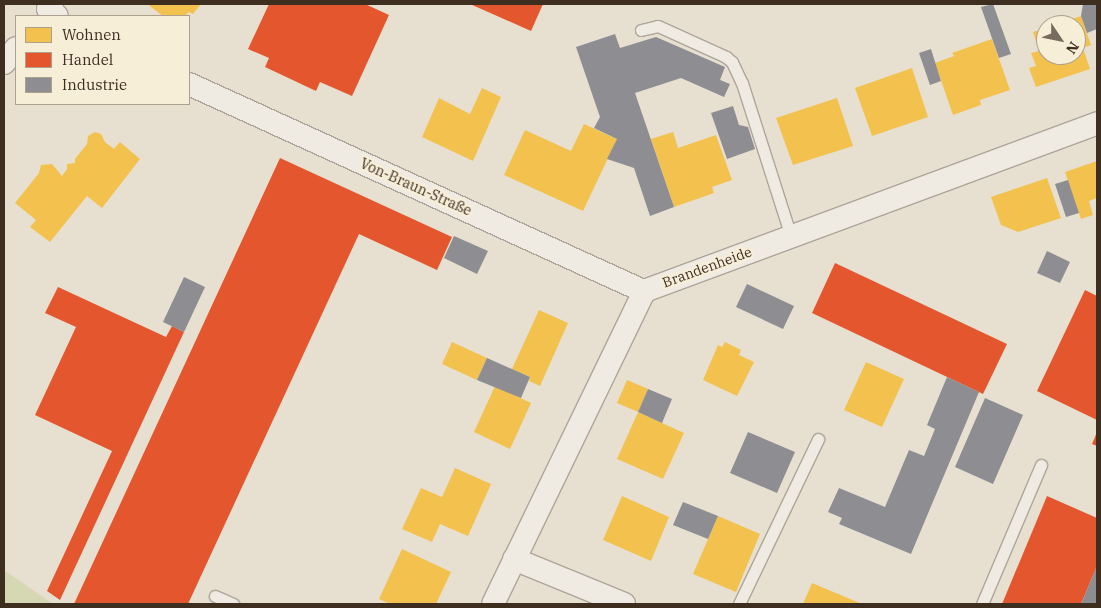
<!DOCTYPE html>
<meta charset="utf-8">
<style>
body{margin:0}
#map{position:relative;width:1101px;height:608px;overflow:hidden;background:#e7e0d1;font-family:"IBM Plex Serif",serif}
div>[style]{position:absolute}
[style*='--x']{left:calc(var(--x)*1px);top:calc(var(--y)*1px);width:calc(var(--w)*1px);rotate:calc(var(--a)*1deg)}
.green>*{inset:0;background:#d6d7b3}
.homes>*{inset:0;background:#f2c14e}
.shops>*{inset:0;background:#e4572e}
.industry>*{inset:0;background:#8d8d92}
.roads{filter:drop-shadow(1px 0 #ada599) drop-shadow(-1px 0 #ada599) drop-shadow(0 1px #ada599) drop-shadow(0 -1px #ada599)}
.service>*{height:11px;margin:-5.5px;padding:0 5.5px;transform-origin:5.5px;border-radius:5.5px;background:#efebe3}
.minor>*{height:22px;margin:-11px;padding:0 11px;transform-origin:11px;border-radius:11px;background:#efebe3}
span{translate:-50% -50%;white-space:nowrap;text-align:center;line-height:1.15;-webkit-text-stroke:5px #f7eed8;paint-order:stroke}
.street-label{font-size:14px;color:#3d2e20}
.frame{position:absolute;inset:0;border:5px solid #3d2e20;pointer-events:none}
.legend{position:absolute;left:15px;top:15px;width:175px;height:90px;box-sizing:border-box;background:#f7eed8;border:1px solid #ada18e;margin:0;padding:6px 9px;list-style:none;font-size:15px;color:#3d2e20}
.legend li{display:flex;align-items:center;gap:10px;height:25px}
.legend b{width:25px;border:1px solid #ada18e}
.north{position:absolute;left:1036px;top:15px;width:50px;height:50px;box-sizing:border-box;background:#f7eed8;border:1px solid #ada18e;border-radius:50%;rotate:124deg;font-size:14px;font-weight:700;line-height:20px;text-align:center;color:#3d2e20}
.north::after{content:'';display:block;margin:auto;width:18px;height:22px;background:#786c5e;clip-path:polygon(50% 0,100% 100%,50% 72%,0 100%)}
</style>
<div id="map">
<div class="green">
<i style="clip-path:polygon(4px 570px,53px 604px,4px 604px)"></i>
</div>
<div class="homes">
<i style="clip-path:polygon(147px 4px,201px 4px,193px 14px,189px 12px,185px 16px,163px 16px)"></i>
<i style="clip-path:polygon(1081px 16px,1091px 45px,1083px 48px,1090px 69px,1036px 87px,1029px 68px,1036px 66px,1031px 53px,1039px 51px,1033px 32px,1046px 28px,1046px 55px,1076px 55px,1076px 25px,1055px 25px)"></i>
<i style="clip-path:polygon(992px 39px,1010px 90px,980px 100px,981px 105px,953px 115px,935px 63px,954px 56px,952px 53px)"></i>
<i style="clip-path:polygon(912px 68px,928px 117px,872px 136px,855px 88px)"></i>
<i style="clip-path:polygon(482px 88px,501px 97px,473px 161px,422px 137px,439px 98px,470px 114px)"></i>
<i style="clip-path:polygon(837px 98px,853px 146px,793px 165px,776px 118px)"></i>
<i style="clip-path:polygon(584px 124px,617px 139px,583px 211px,504px 175px,525px 130px,571px 151px)"></i>
<i style="clip-path:polygon(95px 132px,101px 134px,105px 142px,114px 149px,120px 142px,140px 159px,102px 208px,87px 196px,50px 242px,30px 227px,36px 220px,15px 203px,39px 173px,41px 165px,52px 164px,62px 176px,67px 169px,67px 164px,75px 163px,75px 159px,87px 144px,88px 136px)"></i>
<i style="clip-path:polygon(673px 132px,678px 148px,716px 135px,732px 180px,712px 187px,714px 193px,674px 207px,651px 139px)"></i>
<i style="clip-path:polygon(1097px 161px,1097px 198px,1089px 201px,1093px 215px,1081px 219px,1065px 172px)"></i>
<i style="clip-path:polygon(1047px 178px,1061px 218px,1018px 232px,1001px 225px,991px 197px)"></i>
<i style="clip-path:polygon(539px 310px,568px 323px,540px 386px,529px 381px,530px 377px,512px 369px)"></i>
<i style="clip-path:polygon(452px 342px,487px 358px,477px 380px,442px 364px)"></i>
<i style="clip-path:polygon(725px 342px,741px 350px,739px 355px,754px 362px,737px 396px,703px 380px,718px 345px,722px 347px)"></i>
<i style="clip-path:polygon(866px 362px,904px 379px,882px 427px,844px 410px)"></i>
<i style="clip-path:polygon(627px 380px,648px 389px,638px 412px,684px 433px,663px 479px,617px 459px,638px 412px,617px 403px)"></i>
<i style="clip-path:polygon(495px 386px,531px 403px,510px 449px,474px 432px)"></i>
<i style="clip-path:polygon(455px 468px,491px 484px,468px 536px,440px 524px,432px 542px,402px 529px,421px 488px,442px 497px)"></i>
<i style="clip-path:polygon(622px 496px,669px 517px,651px 561px,603px 540px)"></i>
<i style="clip-path:polygon(718px 516px,760px 534px,736px 592px,693px 574px)"></i>
<i style="clip-path:polygon(402px 549px,451px 572px,436px 604px,390px 604px,379px 599px)"></i>
<i style="clip-path:polygon(812px 583px,862px 604px,803px 604px)"></i>
</div>
<div class="shops">
<i style="clip-path:polygon(269px 4px,365px 4px,389px 15px,352px 96px,320px 82px,316px 91px,265px 67px,269px 58px,248px 49px)"></i>
<i style="clip-path:polygon(470px 4px,543px 4px,531px 31px)"></i>
<i style="clip-path:polygon(280px 158px,452px 237px,437px 270px,359px 234px,188px 604px,74px 604px)"></i>
<i style="clip-path:polygon(835px 263px,1007px 344px,983px 394px,812px 313px)"></i>
<i style="clip-path:polygon(58px 287px,166px 337px,172px 326px,184px 332px,60px 600px,47px 591px,112px 451px,35px 415px,76px 327px,45px 313px)"></i>
<i style="clip-path:polygon(1085px 290px,1097px 296px,1097px 420px,1037px 391px)"></i>
<i style="clip-path:polygon(1097px 432px,1097px 446px,1092px 444px)"></i>
<i style="clip-path:polygon(1047px 496px,1097px 518px,1097px 566px,1081px 604px,1002px 604px)"></i>
</div>
<div class="industry">
<i style="clip-path:polygon(993px 4px,1011px 54px,999px 58px,981px 7px)"></i>
<i style="clip-path:polygon(1083px 4px,1097px 4px,1097px 29px,1087px 33px,1081px 16px)"></i>
<i style="clip-path:polygon(615px 34px,620px 48px,656px 37px,725px 67px,720px 80px,730px 84px,724px 97px,681px 78px,635px 93px,674px 207px,650px 216px,634px 168px,607px 159px,617px 139px,594px 128px,600px 117px,576px 47px)"></i>
<i style="clip-path:polygon(931px 49px,941px 81px,930px 85px,919px 53px)"></i>
<i style="clip-path:polygon(733px 106px,739px 125px,748px 127px,755px 149px,727px 159px,711px 113px)"></i>
<i style="clip-path:polygon(1068px 180px,1079px 213px,1066px 217px,1055px 184px)"></i>
<i style="clip-path:polygon(454px 236px,488px 251px,477px 274px,444px 258px)"></i>
<i style="clip-path:polygon(1047px 251px,1070px 262px,1060px 283px,1037px 273px)"></i>
<i style="clip-path:polygon(184px 277px,205px 287px,184px 332px,163px 322px)"></i>
<i style="clip-path:polygon(747px 284px,794px 306px,783px 329px,736px 307px)"></i>
<i style="clip-path:polygon(487px 358px,530px 377px,521px 398px,477px 380px)"></i>
<i style="clip-path:polygon(947px 377px,979px 392px,911px 554px,839px 524px,842px 518px,828px 512px,839px 488px,885px 507px,909px 450px,924px 456px,935px 429px,927px 425px)"></i>
<i style="clip-path:polygon(648px 389px,672px 399px,662px 423px,638px 412px)"></i>
<i style="clip-path:polygon(985px 398px,1023px 415px,993px 484px,955px 467px)"></i>
<i style="clip-path:polygon(748px 432px,795px 452px,777px 493px,730px 473px)"></i>
<i style="clip-path:polygon(683px 502px,718px 516px,708px 539px,673px 525px)"></i>
<i style="clip-path:polygon(1097px 566px,1097px 604px,1081px 604px)"></i>
</div>
<div class="roads">
<div class="service">
<i style="--x:641;--y:30;--w:17;--a:-13"></i>
<i style="--x:658;--y:26;--w:75;--a:24.5"></i>
<i style="--x:726;--y:57;--w:8;--a:40"></i>
<i style="--x:732;--y:62;--w:23;--a:65"></i>
<i style="--x:742;--y:83;--w:162;--a:72.3"></i>
<i style="--x:215;--y:596;--w:20;--a:24"></i>
<i style="--x:739;--y:604;--w:183;--a:-64.4"></i>
<i style="--x:982;--y:604;--w:151;--a:-67"></i>
</div>
<div class="minor">
<i style="--x:52;--y:4;--w:6;--a:129"></i>
<i style="--x:48;--y:9;--w:11;--a:38"></i>
<i style="--x:4;--y:63;--w:19;--a:-51"></i>
<i style="--x:189;--y:84;--w:500;--a:24.5"></i>
<i style="--x:514;--y:559;--w:119;--a:22.2"></i>
<i style="--x:493;--y:604;--w:348;--a:-64.2"></i>
<i style="--x:644;--y:291;--w:483;--a:-20.3"></i>
</div>
</div>
<div class="street-label">
<span style="left:416px;top:187px;rotate:24deg">Von-Braun-Straße</span>
<span style="left:707px;top:267px;rotate:-20deg">Brandenheide</span>
</div>
<div class="frame"></div>
<ul class="legend">
<li><b style="height:14px;background:#f2c14e"></b>Wohnen</li>
<li><b style="height:14px;background:#e4572e"></b>Handel</li>
<li><b style="height:14px;background:#8d8d92"></b>Industrie</li>
</ul>
<div class="north">N</div>
</div>
